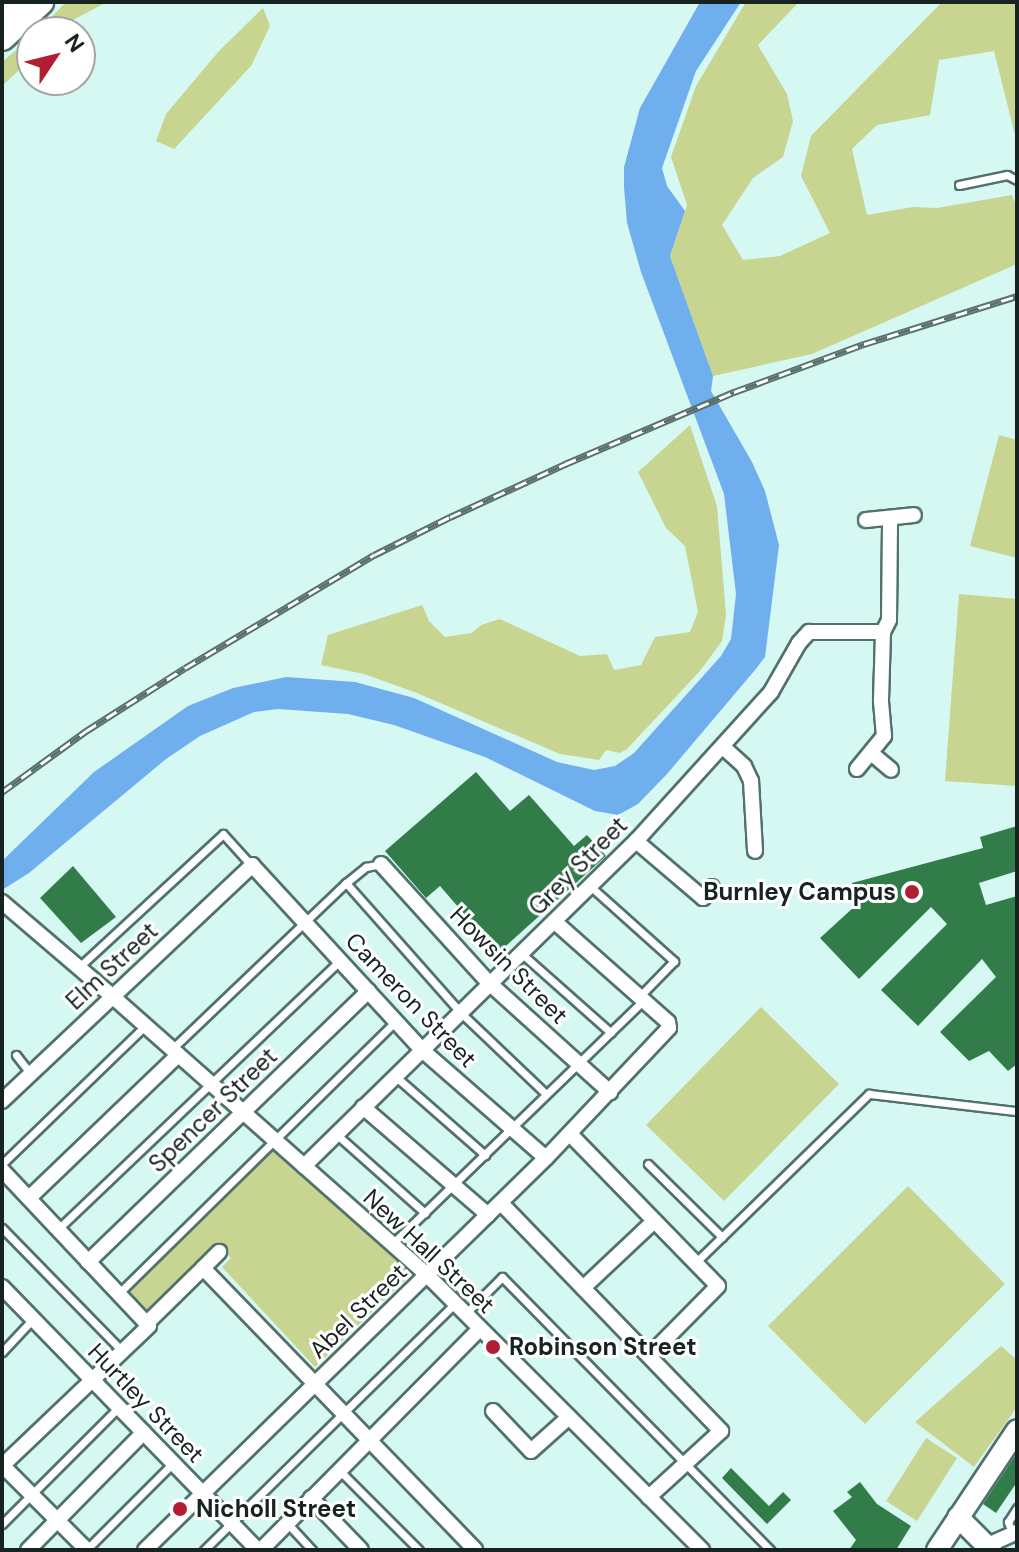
<!DOCTYPE html>
<style>
body{margin:0}
#map{position:relative;width:1019px;height:1552px;overflow:hidden;background:#d5f8f2;font-family:"DM Sans",sans-serif}
div>[style]{position:absolute}
[style*='--x']{left:calc(var(--x)*1px);top:calc(var(--y)*1px);width:calc(var(--w)*1px);rotate:calc(var(--a)*1deg)}
.green>*{inset:0;background:#c7d590}
.water>*{inset:0;background:#70afed}
.building>*{inset:0;background:#317c48}
.roads{filter:drop-shadow(2px 0 #52716c) drop-shadow(-2px 0 #52716c) drop-shadow(0 2px #52716c) drop-shadow(0 -2px #52716c)}
.lane>*{height:7px;margin:-3.5px;padding:0 3.5px;transform-origin:3.5px;border-radius:3.5px;background:#fff}
.street>*{height:14px;margin:-7px;padding:0 7px;transform-origin:7px;border-radius:7px;background:#fff}
.secondary>*{height:20px;margin:-10px;padding:0 10px;transform-origin:10px;border-radius:10px;background:#fff}
.highway>*{height:26px;margin:-13px;padding:0 13px;transform-origin:13px;border-radius:13px;background:#fff}
.rail>*{height:7px;margin-top:-3.5px;transform-origin:0;background:repeating-linear-gradient(90deg,#fff 0 12px,#5b706d 0 24px);box-sizing:border-box;border-block:2px solid #5b706d}
.dots>*{width:22px;height:22px;translate:-50% -50%;box-sizing:border-box;border:4px solid #fff;border-radius:50%}
span{translate:-50% -50%;white-space:nowrap;text-align:center;line-height:1.15;-webkit-text-stroke:6px #fff;paint-order:stroke}
.street-label{font-size:24px;color:#162321}
.poi-label{font-size:24px;color:#162321;font-weight:700}
.right{translate:-100% -50%;text-align:right}
.left{translate:0 -50%;text-align:left}
.frame{position:absolute;inset:0;border:4px solid #162321;pointer-events:none}
.north{position:absolute;left:16px;top:16px;width:80px;height:80px;box-sizing:border-box;background:#fff;border:2px solid #a2a7a6;border-radius:50%;rotate:55deg;font-size:22px;font-weight:700;line-height:32px;text-align:center;color:#162321}
.north::after{content:'';display:block;margin:auto;width:28px;height:36px;background:#b11e34;clip-path:polygon(50% 0,100% 100%,50% 72%,0 100%)}
</style>
<div id="map">
<div class="green">
<i style="clip-path:polygon(66px 2px,107px 2px,69px 22px,59px 32px,37px 32px)"></i>
<i style="clip-path:polygon(746px 2px,799px 2px,758px 45px,787px 94px,793px 121px,783px 157px,753px 178px,722px 225px,743px 260px,780px 256px,830px 233px,801px 176px,811px 136px,942px 2px,1017px 2px,1017px 143px,994px 51px,939px 60px,930px 115px,877px 125px,852px 149px,867px 215px,913px 207px,937px 208px,1012px 195px,1017px 208px,1017px 264px,812px 354px,713px 376px,670px 256px,687px 205px,671px 157px,696px 86px)"></i>
<i style="clip-path:polygon(263px 8px,270px 26px,251px 66px,174px 149px,156px 141px,166px 114px,219px 51px)"></i>
<i style="clip-path:polygon(32px 37px,32px 58px,2px 86px,2px 62px)"></i>
<i style="clip-path:polygon(690px 425px,717px 506px,726px 615px,722px 641px,700px 671px,627px 749px,620px 753px,606px 750px,599px 760px,560px 754px,417px 693px,364px 674px,321px 665px,328px 635px,422px 605px,429px 621px,445px 637px,472px 633px,481px 625px,500px 619px,580px 656px,607px 654px,614px 670px,641px 665px,655px 637px,690px 632px,698px 612px,685px 546px,666px 528px,638px 472px)"></i>
<i style="clip-path:polygon(999px 435px,1017px 440px,1017px 558px,970px 546px)"></i>
<i style="clip-path:polygon(959px 594px,1017px 599px,1017px 786px,945px 781px)"></i>
<i style="clip-path:polygon(761px 1007px,839px 1084px,724px 1201px,646px 1125px)"></i>
<i style="clip-path:polygon(272px 1150px,413px 1272px,315px 1367px,222px 1267px,231px 1258px,219px 1246px,151px 1313px,128px 1291px)"></i>
<i style="clip-path:polygon(908px 1186px,1005px 1284px,865px 1424px,768px 1326px)"></i>
<i style="clip-path:polygon(1001px 1346px,1017px 1360px,1017px 1407px,974px 1467px,915px 1422px)"></i>
<i style="clip-path:polygon(926px 1438px,957px 1458px,917px 1521px,886px 1501px)"></i>
</div>
<div class="water">
<i style="clip-path:polygon(700px 2px,741px 2px,696px 71px,662px 168px,667px 186px,685px 211px,670px 256px,713px 376px,711px 391px,752px 462px,765px 491px,779px 545px,765px 657px,755px 670px,667px 774px,638px 804px,618px 815px,595px 811px,485px 757px,394px 725px,348px 714px,278px 709px,254px 712px,200px 736px,166px 759px,29px 873px,2px 890px,2px 861px,94px 772px,188px 706px,233px 688px,286px 677px,355px 682px,414px 698px,557px 762px,594px 770px,615px 766px,634px 753px,721px 656px,731px 639px,736px 594px,724px 494px,641px 272px,627px 223px,624px 187px,624px 167px,640px 108px)"></i>
</div>
<div class="building">
<i style="clip-path:polygon(476px 772px,510px 811px,529px 795px,574px 846px,587px 835px,606px 856px,498px 953px,440px 886px,426px 898px,385px 851px)"></i>
<i style="clip-path:polygon(1017px 826px,1017px 871px,979px 883px,986px 905px,1017px 896px,1017px 1064px,1008px 1071px,989px 1051px,969px 1061px,940px 1032px,996px 977px,982px 959px,918px 1026px,881px 990px,947px 924px,931px 907px,859px 979px,820px 938px,854px 907px,852px 883px,983px 848px,980px 837px)"></i>
<i style="clip-path:polygon(73px 866px,116px 917px,81px 943px,40px 898px)"></i>
<i style="clip-path:polygon(1017px 1453px,1017px 1482px,996px 1513px,983px 1504px)"></i>
<i style="clip-path:polygon(731px 1468px,769px 1506px,783px 1492px,791px 1500px,767px 1524px,722px 1478px)"></i>
<i style="clip-path:polygon(860px 1482px,877px 1504px,911px 1526px,896px 1550px,849px 1550px,856px 1540px,833px 1511px,852px 1497px,847px 1492px)"></i>
</div>
<div class="roads">
<div class="lane">
<i style="--x:959;--y:185;--w:49;--a:-11.8"></i>
<i style="--x:1007;--y:175;--w:11;--a:27"></i>
<i style="--x:346;--y:883;--w:174;--a:48.5"></i>
<i style="--x:461;--y:1013;--w:117;--a:43.6"></i>
<i style="--x:590;--y:886;--w:113;--a:41.8"></i>
<i style="--x:674;--y:961;--w:49;--a:134.2"></i>
<i style="--x:521;--y:953;--w:120;--a:41.6"></i>
<i style="--x:79;--y:967;--w:196;--a:-42.7"></i>
<i style="--x:223;--y:834;--w:42;--a:47.9"></i>
<i style="--x:172;--y:1049;--w:240;--a:-43.7"></i>
<i style="--x:346;--y:883;--w:26;--a:-39"></i>
<i style="--x:366;--y:867;--w:15;--a:-11"></i>
<i style="--x:16;--y:1055;--w:23;--a:52"></i>
<i style="--x:395;--y:1076;--w:120;--a:41.3"></i>
<i style="--x:336;--y:1134;--w:119;--a:41.6"></i>
<i style="--x:2;--y:1164;--w:199;--a:-44"></i>
<i style="--x:648;--y:1164;--w:104;--a:44.6"></i>
<i style="--x:2;--y:1228;--w:173;--a:45.7"></i>
<i style="--x:58;--y:1229;--w:390;--a:-43.6"></i>
<i style="--x:392;--y:1244;--w:349;--a:-44.1"></i>
<i style="--x:695;--y:1263;--w:243;--a:-44.2"></i>
<i style="--x:869;--y:1094;--w:148;--a:6.6"></i>
<i style="--x:118;--y:1294;--w:390;--a:-44.5"></i>
<i style="--x:466;--y:1313;--w:51;--a:-45"></i>
<i style="--x:502;--y:1277;--w:383;--a:45.5"></i>
<i style="--x:2;--y:1352;--w:45;--a:-46.8"></i>
<i style="--x:339;--y:1470;--w:113;--a:45"></i>
<i style="--x:287;--y:1523;--w:37;--a:47"></i>
<i style="--x:2;--y:1524;--w:165;--a:-45"></i>
<i style="--x:1013;--y:1534;--w:13;--a:-113"></i>
<i style="--x:1008;--y:1522;--w:17;--a:-57"></i>
<i style="--x:86;--y:1550;--w:123;--a:-45"></i>
<i style="--x:204;--y:1550;--w:352;--a:-44.5"></i>
</div>
<div class="street">
<i style="--x:866;--y:520;--w:48;--a:-5.9"></i>
<i style="--x:723;--y:747;--w:28;--a:42"></i>
<i style="--x:744;--y:766;--w:17;--a:65"></i>
<i style="--x:751;--y:781;--w:70;--a:86.7"></i>
<i style="--x:871;--y:753;--w:26;--a:40"></i>
<i style="--x:857;--y:769;--w:43;--a:-50.7"></i>
<i style="--x:884;--y:736;--w:36;--a:-95"></i>
<i style="--x:881;--y:700;--w:68;--a:-88.3"></i>
<i style="--x:883;--y:632;--w:13;--a:-63"></i>
<i style="--x:889;--y:620;--w:100;--a:-89.4"></i>
<i style="--x:636;--y:841;--w:88;--a:40.4"></i>
<i style="--x:703;--y:898;--w:14;--a:-51"></i>
<i style="--x:381;--y:864;--w:158;--a:47.8"></i>
<i style="--x:487;--y:981;--w:166;--a:42.1"></i>
<i style="--x:2;--y:902;--w:143;--a:40.5"></i>
<i style="--x:113;--y:997;--w:419;--a:41.5"></i>
<i style="--x:427;--y:1275;--w:389;--a:45"></i>
<i style="--x:2;--y:1101;--w:344;--a:-43.3"></i>
<i style="--x:252;--y:865;--w:251;--a:47.4"></i>
<i style="--x:422;--y:1050;--w:164;--a:41.1"></i>
<i style="--x:363;--y:1107;--w:165;--a:40.8"></i>
<i style="--x:570;--y:1134;--w:212;--a:45.8"></i>
<i style="--x:718;--y:1286;--w:98;--a:134.6"></i>
<i style="--x:304;--y:1166;--w:465;--a:-44.4"></i>
<i style="--x:636;--y:841;--w:201;--a:-47.8"></i>
<i style="--x:771;--y:692;--w:56;--a:-60.3"></i>
<i style="--x:799;--y:643;--w:15;--a:-48"></i>
<i style="--x:809;--y:632;--w:74;--a:0"></i>
<i style="--x:2;--y:1170;--w:214;--a:46.7"></i>
<i style="--x:149;--y:1326;--w:203;--a:136.4"></i>
<i style="--x:29;--y:1198;--w:207;--a:-43.8"></i>
<i style="--x:501;--y:1203;--w:317;--a:46"></i>
<i style="--x:721;--y:1431;--w:98;--a:137.5"></i>
<i style="--x:88;--y:1262;--w:390;--a:-44"></i>
<i style="--x:203;--y:1268;--w:23;--a:-45"></i>
<i style="--x:2;--y:1287;--w:367;--a:45.8"></i>
<i style="--x:583;--y:1288;--w:98;--a:-43.3"></i>
<i style="--x:146;--y:1324;--w:80;--a:-44.5"></i>
<i style="--x:203;--y:1268;--w:392;--a:46"></i>
<i style="--x:493;--y:1411;--w:55;--a:46.5"></i>
<i style="--x:531;--y:1451;--w:51;--a:-41.8"></i>
<i style="--x:2;--y:1465;--w:120;--a:45"></i>
<i style="--x:311;--y:1498;--w:72;--a:46.1"></i>
<i style="--x:988;--y:1545;--w:32;--a:-24"></i>
<i style="--x:28;--y:1550;--w:165;--a:-45.5"></i>
<i style="--x:145;--y:1550;--w:561;--a:-44.35"></i>
<i style="--x:546;--y:1158;--w:179;--a:-46.6"></i>
<i style="--x:669;--y:1028;--w:6;--a:-99"></i>
<i style="--x:668;--y:1022;--w:152;--a:-138.5"></i>
<i style="--x:261;--y:1550;--w:311;--a:-45.3"></i>
</div>
<div class="secondary">
<i style="--x:958;--y:1517;--w:47;--a:45"></i>
<i style="--x:937;--y:1550;--w:144;--a:-56.3"></i>
</div>
<div class="highway">
<i style="--x:2;--y:7;--w:7;--a:-45"></i>
<i style="--x:2;--y:37;--w:52;--a:-42.6"></i>
</div>
</div>
<div class="rail">
<i style="--x:2;--y:792;--w:104;--a:-36"></i>
<i style="--x:86;--y:731;--w:117;--a:-32.5"></i>
<i style="--x:185;--y:668;--w:220;--a:-30.9"></i>
<i style="--x:374;--y:555;--w:85;--a:-26.6"></i>
<i style="--x:450;--y:517;--w:127;--a:-24.7"></i>
<i style="--x:565;--y:464;--w:184;--a:-23.1"></i>
<i style="--x:734;--y:392;--w:139;--a:-20.3"></i>
<i style="--x:864;--y:344;--w:160;--a:-17.4"></i>
</div>
<div class="dots">
<i style="left:912px;top:892px;background:#b11e34"></i>
<i style="left:493px;top:1347px;background:#b11e34"></i>
<i style="left:180px;top:1509px;background:#b11e34"></i>
</div>
<div class="street-label">
<span style="left:578px;top:866px;rotate:-45deg">Grey Street</span>
<span style="left:509px;top:965px;rotate:45deg">Howsin Street</span>
<span style="left:112px;top:966px;rotate:-43deg">Elm Street</span>
<span style="left:411px;top:1000px;rotate:46deg">Cameron Street</span>
<span style="left:213px;top:1110px;rotate:-44deg">Spencer Street</span>
<span style="left:429px;top:1251px;rotate:43deg">New Hall Street</span>
<span style="left:358px;top:1311px;rotate:-44deg">Abel Street</span>
<span style="left:146px;top:1403px;rotate:46deg">Hurtley Street</span>
</div>
<div class="poi-label">
<span class="right" style="left:896px;top:892px">Burnley Campus</span>
<span class="left" style="left:509px;top:1347px">Robinson Street</span>
<span class="left" style="left:196px;top:1509px">Nicholl Street</span>
</div>
<div class="frame"></div>
<div class="north">N</div>
</div>
